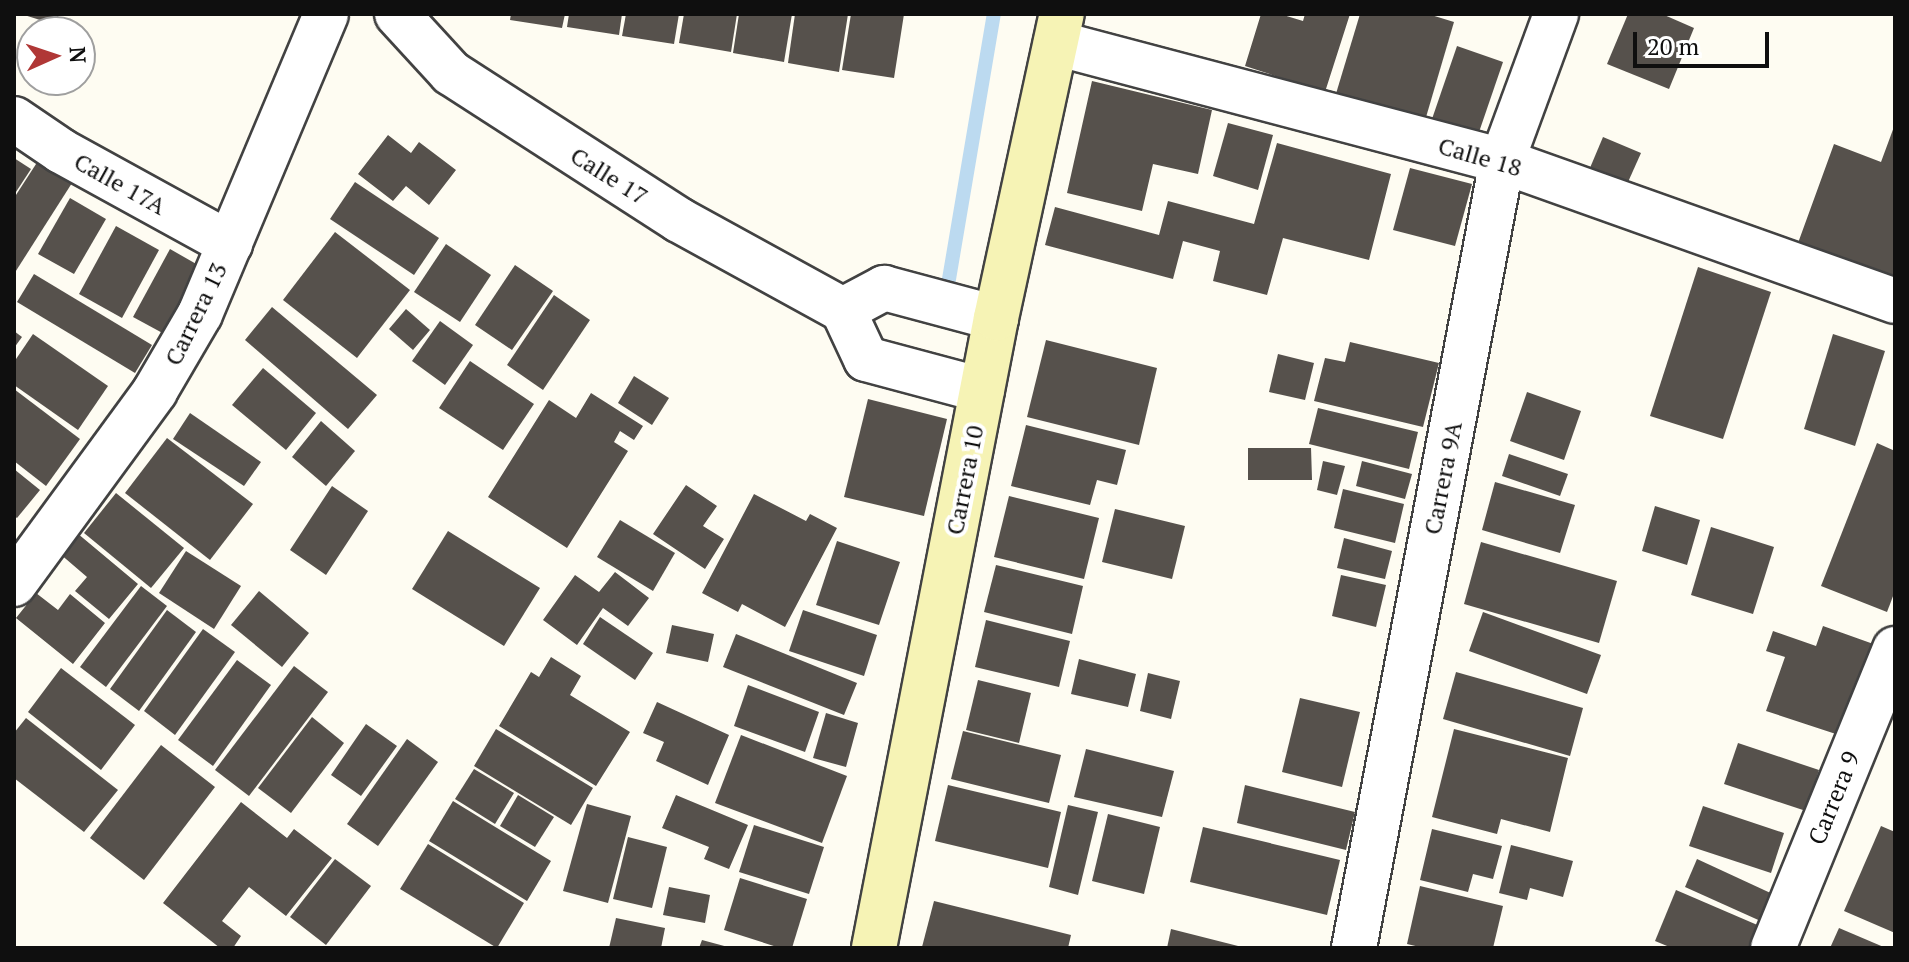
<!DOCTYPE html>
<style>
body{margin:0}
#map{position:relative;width:1909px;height:962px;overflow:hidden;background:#fefcf2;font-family:"PT Serif",serif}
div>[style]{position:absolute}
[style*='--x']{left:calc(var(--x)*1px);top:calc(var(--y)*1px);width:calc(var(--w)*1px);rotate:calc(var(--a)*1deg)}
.stream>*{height:14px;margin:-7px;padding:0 7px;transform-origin:7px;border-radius:7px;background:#bcdaf0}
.building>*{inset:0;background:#56514c}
.roads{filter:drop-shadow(2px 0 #424242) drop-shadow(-2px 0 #424242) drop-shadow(0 2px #424242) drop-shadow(0 -2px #424242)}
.street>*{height:44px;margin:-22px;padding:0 22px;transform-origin:22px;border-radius:22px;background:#fff}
.secondary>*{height:44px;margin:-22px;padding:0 22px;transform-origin:22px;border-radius:22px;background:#f6f3b5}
span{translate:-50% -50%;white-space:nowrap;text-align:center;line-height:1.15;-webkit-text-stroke:8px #fff;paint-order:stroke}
.street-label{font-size:24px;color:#0f0f0f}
.frame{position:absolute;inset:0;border:16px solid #0f0f0f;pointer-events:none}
.north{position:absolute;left:16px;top:16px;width:80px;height:80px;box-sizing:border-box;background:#fff;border:2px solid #9f9f9f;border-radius:50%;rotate:87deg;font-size:22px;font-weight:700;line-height:32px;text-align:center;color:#0f0f0f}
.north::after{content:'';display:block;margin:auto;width:28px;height:36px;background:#b03736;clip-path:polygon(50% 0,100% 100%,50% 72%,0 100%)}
.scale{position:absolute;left:1633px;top:32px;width:136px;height:36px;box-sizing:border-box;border:4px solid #0f0f0f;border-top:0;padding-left:10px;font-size:24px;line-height:28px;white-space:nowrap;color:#0f0f0f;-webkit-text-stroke:6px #fff;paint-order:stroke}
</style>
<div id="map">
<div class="stream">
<i style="--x:947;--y:291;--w:281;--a:-80.4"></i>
</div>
<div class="building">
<i style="clip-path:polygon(21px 14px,59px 14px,56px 25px)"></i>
<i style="clip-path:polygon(511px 14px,565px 14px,562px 28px,510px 20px)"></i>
<i style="clip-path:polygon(569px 14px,622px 14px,619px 35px,567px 27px)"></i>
<i style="clip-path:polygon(626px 14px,679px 14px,674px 44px,622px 36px)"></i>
<i style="clip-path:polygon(684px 14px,737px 14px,731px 52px,679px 43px)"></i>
<i style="clip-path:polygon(739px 14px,792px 14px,784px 62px,733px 53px)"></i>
<i style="clip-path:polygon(795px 14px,848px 14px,839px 72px,788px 63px)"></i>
<i style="clip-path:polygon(851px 14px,904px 14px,894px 78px,842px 70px)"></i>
<i style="clip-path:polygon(1261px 14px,1280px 14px,1303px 21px,1305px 14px,1350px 14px,1325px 92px,1245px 66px)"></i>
<i style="clip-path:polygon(1360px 14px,1428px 14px,1454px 22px,1424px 124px,1335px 97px)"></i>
<i style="clip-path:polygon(1628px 14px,1662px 14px,1694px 28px,1669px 89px,1607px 64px)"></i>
<i style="clip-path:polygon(1457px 46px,1503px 62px,1478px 135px,1432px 119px)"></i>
<i style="clip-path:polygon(1092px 81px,1212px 110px,1198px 174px,1153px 164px,1142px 211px,1067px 193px)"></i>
<i style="clip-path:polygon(1228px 123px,1273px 135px,1258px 190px,1213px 176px)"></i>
<i style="clip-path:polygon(1895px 124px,1895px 280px,1798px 243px,1834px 144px,1881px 162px)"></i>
<i style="clip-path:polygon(388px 135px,411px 153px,419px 142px,456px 170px,429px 205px,406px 186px,393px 201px,358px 174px)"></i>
<i style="clip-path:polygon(1603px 137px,1641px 153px,1624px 191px,1587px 175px)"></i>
<i style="clip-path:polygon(1277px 143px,1391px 174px,1369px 260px,1283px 238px,1267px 295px,1213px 281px,1220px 251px,1183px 241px,1173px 279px,1045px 245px,1055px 207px,1159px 235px,1168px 201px,1254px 224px)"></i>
<i style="clip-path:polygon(14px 158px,31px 169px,14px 195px)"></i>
<i style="clip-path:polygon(38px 161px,72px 183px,14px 274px,14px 198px)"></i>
<i style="clip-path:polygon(1410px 168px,1472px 184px,1455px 246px,1393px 230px)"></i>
<i style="clip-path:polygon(355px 182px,439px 238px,414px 275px,330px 219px)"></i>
<i style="clip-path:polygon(70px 198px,106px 219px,74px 274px,38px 254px)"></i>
<i style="clip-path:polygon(116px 226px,159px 250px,122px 318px,79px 294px)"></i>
<i style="clip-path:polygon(335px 232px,410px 290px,357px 358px,283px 300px)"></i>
<i style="clip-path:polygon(446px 244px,491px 275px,460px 322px,414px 292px)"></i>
<i style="clip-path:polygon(170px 249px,205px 269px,168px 336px,133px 317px)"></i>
<i style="clip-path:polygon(515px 265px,553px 291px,512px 350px,475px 325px)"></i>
<i style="clip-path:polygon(1698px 267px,1771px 292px,1723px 439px,1650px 416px)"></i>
<i style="clip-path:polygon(34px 274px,152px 345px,135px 373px,17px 302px)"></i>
<i style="clip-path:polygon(554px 295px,590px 320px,543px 390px,507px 365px)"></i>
<i style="clip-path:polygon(272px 307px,377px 395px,348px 429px,245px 340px)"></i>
<i style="clip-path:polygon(406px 309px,430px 330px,413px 350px,389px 329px)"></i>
<i style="clip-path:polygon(440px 321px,473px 345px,445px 385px,412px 361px)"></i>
<i style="clip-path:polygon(14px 331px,22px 337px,14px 348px)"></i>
<i style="clip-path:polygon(33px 334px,108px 386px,78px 430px,14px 385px,14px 362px)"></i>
<i style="clip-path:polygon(1833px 334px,1885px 351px,1855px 446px,1804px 429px)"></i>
<i style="clip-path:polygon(1046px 340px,1157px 368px,1139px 445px,1027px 417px)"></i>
<i style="clip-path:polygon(1350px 342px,1439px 363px,1423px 427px,1314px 401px,1325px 358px,1345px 362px)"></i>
<i style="clip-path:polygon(1278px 354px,1314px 363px,1305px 400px,1269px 392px)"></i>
<i style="clip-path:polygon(470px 361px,534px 404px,503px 450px,439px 408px)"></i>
<i style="clip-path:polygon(263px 368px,316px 413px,286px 450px,232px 405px)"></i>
<i style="clip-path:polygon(634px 376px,669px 398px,652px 425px,618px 403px)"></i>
<i style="clip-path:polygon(14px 389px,80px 439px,46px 486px,14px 461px)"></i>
<i style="clip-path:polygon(1527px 392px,1581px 411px,1564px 460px,1510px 441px)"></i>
<i style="clip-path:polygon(591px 393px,643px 426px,634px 440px,620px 431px,614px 442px,628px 451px,567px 548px,488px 497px,549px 400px,576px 418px)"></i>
<i style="clip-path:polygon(868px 399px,947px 419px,924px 516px,844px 497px)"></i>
<i style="clip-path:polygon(1318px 408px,1418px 432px,1409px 469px,1309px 444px)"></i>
<i style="clip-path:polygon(190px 413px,261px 462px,244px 486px,173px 439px)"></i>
<i style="clip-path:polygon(321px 421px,355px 451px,326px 486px,292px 457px)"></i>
<i style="clip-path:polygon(1026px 425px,1126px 450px,1117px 485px,1097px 480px,1090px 505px,1011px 486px)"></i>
<i style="clip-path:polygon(167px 438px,253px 504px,210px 560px,125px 493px)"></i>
<i style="clip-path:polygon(1877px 443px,1895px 451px,1895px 591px,1887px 612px,1821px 586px)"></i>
<i style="clip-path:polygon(1248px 448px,1311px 448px,1312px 480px,1248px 480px)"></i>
<i style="clip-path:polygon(1509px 454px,1568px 474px,1560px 496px,1502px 476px)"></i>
<i style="clip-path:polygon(1323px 461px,1345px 466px,1337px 495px,1317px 490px)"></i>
<i style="clip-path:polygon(1362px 461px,1412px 474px,1405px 499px,1356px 486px)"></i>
<i style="clip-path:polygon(14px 469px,40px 490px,17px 518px,14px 516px)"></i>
<i style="clip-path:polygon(1495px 482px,1575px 505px,1560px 553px,1482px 530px)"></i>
<i style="clip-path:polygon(686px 485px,717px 506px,703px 526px,724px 539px,705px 569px,653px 534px)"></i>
<i style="clip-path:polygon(332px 486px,368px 511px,326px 575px,290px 550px)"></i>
<i style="clip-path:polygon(1343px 489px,1404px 504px,1395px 543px,1334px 528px)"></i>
<i style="clip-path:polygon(116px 493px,184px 548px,151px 588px,84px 533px)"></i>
<i style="clip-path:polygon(754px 494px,806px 521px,810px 514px,837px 528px,785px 627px,742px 604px,738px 612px,702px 593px)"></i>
<i style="clip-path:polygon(1009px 496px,1099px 518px,1084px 579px,994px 557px)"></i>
<i style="clip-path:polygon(1655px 506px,1700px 520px,1687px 565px,1642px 551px)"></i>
<i style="clip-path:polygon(1115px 509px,1185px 526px,1172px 579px,1102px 562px)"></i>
<i style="clip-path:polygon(620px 520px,675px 553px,653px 591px,597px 557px)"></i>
<i style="clip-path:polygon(1711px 527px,1774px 547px,1753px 614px,1691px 595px)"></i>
<i style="clip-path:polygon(448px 531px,540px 588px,504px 646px,412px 589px)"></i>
<i style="clip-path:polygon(77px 533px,138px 584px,109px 619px,75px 591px,87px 577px,59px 553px)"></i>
<i style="clip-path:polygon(1344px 538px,1392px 551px,1385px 579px,1337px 568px)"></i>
<i style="clip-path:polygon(837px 541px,900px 562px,879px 625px,816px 605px)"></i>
<i style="clip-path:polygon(1481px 542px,1617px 581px,1599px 643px,1464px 604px)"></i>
<i style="clip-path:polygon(186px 551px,241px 586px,214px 629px,159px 593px)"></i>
<i style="clip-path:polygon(996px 565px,1083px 586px,1072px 634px,984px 612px)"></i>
<i style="clip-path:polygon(615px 572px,649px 598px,628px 626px,603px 608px,577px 645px,543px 620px,575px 575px,599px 592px)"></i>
<i style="clip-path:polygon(1341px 575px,1386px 585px,1376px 627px,1332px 616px)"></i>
<i style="clip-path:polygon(141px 586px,167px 606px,106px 687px,80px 667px)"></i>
<i style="clip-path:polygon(259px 591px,309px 633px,282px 667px,231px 625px)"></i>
<i style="clip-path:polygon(36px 593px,58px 610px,70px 594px,105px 623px,73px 664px,16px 618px)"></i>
<i style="clip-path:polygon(167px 610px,196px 632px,139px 711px,110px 689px)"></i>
<i style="clip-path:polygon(803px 610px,877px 635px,864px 676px,789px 651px)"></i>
<i style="clip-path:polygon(1483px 612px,1601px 655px,1587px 694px,1469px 651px)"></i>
<i style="clip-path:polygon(600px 617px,653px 653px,635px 680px,583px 644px)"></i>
<i style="clip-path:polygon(986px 620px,1070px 641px,1059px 687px,975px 667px)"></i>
<i style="clip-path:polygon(672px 625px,714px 634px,708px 662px,666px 653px)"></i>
<i style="clip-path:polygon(1823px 626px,1879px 646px,1848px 738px,1766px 711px,1785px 657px,1766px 651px,1773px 631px,1816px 646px)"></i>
<i style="clip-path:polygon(203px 629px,235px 652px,175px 735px,144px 711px)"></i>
<i style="clip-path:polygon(736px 634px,857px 683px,844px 715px,723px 667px)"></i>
<i style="clip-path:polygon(551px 657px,581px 676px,570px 695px,630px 732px,596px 786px,499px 726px,531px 672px,539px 677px)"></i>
<i style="clip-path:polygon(1079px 659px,1136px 674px,1128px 707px,1071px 694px)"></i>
<i style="clip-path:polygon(237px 660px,271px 685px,213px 766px,178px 740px)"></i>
<i style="clip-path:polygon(294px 666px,328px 692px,249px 796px,215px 770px)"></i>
<i style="clip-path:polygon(61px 668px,135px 725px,101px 770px,28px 712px)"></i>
<i style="clip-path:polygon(1456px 672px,1583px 708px,1570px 756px,1443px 719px)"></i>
<i style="clip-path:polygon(1148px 673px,1180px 681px,1171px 719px,1140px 711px)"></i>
<i style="clip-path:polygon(978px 680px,1031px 693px,1019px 743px,966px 730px)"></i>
<i style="clip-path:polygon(748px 685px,819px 712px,805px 752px,734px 726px)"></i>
<i style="clip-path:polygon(1300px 698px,1360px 712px,1342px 787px,1282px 772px)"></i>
<i style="clip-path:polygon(657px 702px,729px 735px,708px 785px,656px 761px,664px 742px,643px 733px)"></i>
<i style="clip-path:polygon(826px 713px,858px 723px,846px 767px,813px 758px)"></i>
<i style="clip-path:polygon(312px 717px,344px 743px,291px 813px,258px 788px)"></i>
<i style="clip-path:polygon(26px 718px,118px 790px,84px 832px,14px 778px,14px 733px)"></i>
<i style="clip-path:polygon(366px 724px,397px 746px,361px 796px,331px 775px)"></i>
<i style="clip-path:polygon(496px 729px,593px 788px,571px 825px,474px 766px)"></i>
<i style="clip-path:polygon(1454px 729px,1568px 758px,1550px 832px,1501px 819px,1497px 834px,1432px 817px)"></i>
<i style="clip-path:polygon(963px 731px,1061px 755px,1049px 803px,951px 779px)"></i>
<i style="clip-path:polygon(741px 735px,847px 776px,822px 843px,715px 803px)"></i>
<i style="clip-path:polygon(407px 739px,438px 762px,378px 846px,347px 824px)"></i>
<i style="clip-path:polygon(1738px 743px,1819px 770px,1806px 811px,1724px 784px)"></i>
<i style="clip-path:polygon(161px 745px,215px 787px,144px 880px,90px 838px)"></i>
<i style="clip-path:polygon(1086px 749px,1174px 771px,1162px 817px,1074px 797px)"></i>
<i style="clip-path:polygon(474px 769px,514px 793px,495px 824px,455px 799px)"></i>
<i style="clip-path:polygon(948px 785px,1061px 812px,1048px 868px,935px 841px)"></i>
<i style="clip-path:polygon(1245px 785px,1355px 812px,1346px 850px,1237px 823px)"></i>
<i style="clip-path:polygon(518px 795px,554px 817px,535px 847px,500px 826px)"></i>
<i style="clip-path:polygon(676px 795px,748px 825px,729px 869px,704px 859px,709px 847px,662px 828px)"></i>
<i style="clip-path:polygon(453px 801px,551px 861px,527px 901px,429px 841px)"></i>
<i style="clip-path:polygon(241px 802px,287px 838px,294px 829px,332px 858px,286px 916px,249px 887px,222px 921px,241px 936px,233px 948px,220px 948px,163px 903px)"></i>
<i style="clip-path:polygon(587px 804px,631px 816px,608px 903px,563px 891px)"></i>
<i style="clip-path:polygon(1068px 805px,1098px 812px,1078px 895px,1049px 887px)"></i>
<i style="clip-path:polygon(1703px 806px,1784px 833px,1771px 873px,1689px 846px)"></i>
<i style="clip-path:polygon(1108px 814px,1160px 827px,1144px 894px,1092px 881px)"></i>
<i style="clip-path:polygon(754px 825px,824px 847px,809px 894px,739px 872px)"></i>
<i style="clip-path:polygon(1881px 826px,1895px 832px,1895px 933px,1844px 911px)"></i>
<i style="clip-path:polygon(1203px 827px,1340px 860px,1327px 915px,1190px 882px)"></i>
<i style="clip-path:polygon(1432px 829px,1502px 846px,1493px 879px,1473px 874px,1468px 892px,1420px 880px)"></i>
<i style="clip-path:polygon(628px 837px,667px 847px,652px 908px,613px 899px)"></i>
<i style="clip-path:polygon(428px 844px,524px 903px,497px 948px,400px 889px)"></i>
<i style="clip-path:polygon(1511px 845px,1573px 861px,1563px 897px,1530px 888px,1527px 900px,1499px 893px)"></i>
<i style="clip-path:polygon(335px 859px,371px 886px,326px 945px,290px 917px)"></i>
<i style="clip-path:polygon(1697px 859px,1777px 896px,1765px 923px,1685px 887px)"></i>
<i style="clip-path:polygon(740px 878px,807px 899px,792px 948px,780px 948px,724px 930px)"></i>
<i style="clip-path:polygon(1420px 886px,1503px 906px,1493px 948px,1424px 948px,1407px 944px)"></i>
<i style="clip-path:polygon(669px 887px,710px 895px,705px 923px,663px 915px)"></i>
<i style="clip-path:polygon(1676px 890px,1769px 930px,1762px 948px,1672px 948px,1655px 941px)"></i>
<i style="clip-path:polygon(934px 901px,1071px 935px,1068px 948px,922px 947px)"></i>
<i style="clip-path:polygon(616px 918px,665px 928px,661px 948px,609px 948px)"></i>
<i style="clip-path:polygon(1839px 928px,1886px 948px,1830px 948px)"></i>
<i style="clip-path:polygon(1171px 929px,1242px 947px,1242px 948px,1167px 948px)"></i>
<i style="clip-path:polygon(702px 940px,728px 947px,728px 948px,699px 948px)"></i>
</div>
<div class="roads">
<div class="street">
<i style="--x:397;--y:14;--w:80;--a:47.5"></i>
<i style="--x:451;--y:73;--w:271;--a:32.8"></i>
<i style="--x:679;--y:220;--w:187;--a:28.8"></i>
<i style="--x:843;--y:310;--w:54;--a:64.9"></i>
<i style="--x:866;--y:359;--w:120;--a:15"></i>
<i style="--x:1056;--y:43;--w:461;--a:14.8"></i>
<i style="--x:1502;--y:161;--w:417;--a:19.6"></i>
<i style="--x:14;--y:119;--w:57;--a:34.2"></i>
<i style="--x:61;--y:151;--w:193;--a:28.8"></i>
<i style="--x:843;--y:310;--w:47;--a:-28.2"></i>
<i style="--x:884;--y:288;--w:116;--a:15"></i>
<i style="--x:14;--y:584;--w:239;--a:-53.8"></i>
<i style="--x:155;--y:391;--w:89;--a:-59.7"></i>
<i style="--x:200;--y:314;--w:325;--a:-67.2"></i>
<i style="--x:1354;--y:948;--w:801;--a:-79.35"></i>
<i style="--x:1502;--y:161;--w:157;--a:-69.8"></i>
<i style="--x:1773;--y:948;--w:323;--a:-67.8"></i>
</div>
<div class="secondary">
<i style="--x:874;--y:948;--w:642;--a:-79.04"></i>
<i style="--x:996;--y:318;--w:311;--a:-77.8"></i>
</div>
</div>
<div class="street-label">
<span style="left:1480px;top:157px;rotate:16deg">Calle 18</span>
<span style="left:609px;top:176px;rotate:32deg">Calle 17</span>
<span style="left:120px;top:184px;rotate:29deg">Calle 17A</span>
<span style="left:196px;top:314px;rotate:-64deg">Carrera 13</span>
<span style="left:1443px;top:478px;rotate:-79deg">Carrera 9A</span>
<span style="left:965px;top:480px;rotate:-79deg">Carrera 10</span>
<span style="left:1834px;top:798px;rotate:-68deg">Carrera 9</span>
</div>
<div class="frame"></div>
<div class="north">N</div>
<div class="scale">20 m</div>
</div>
